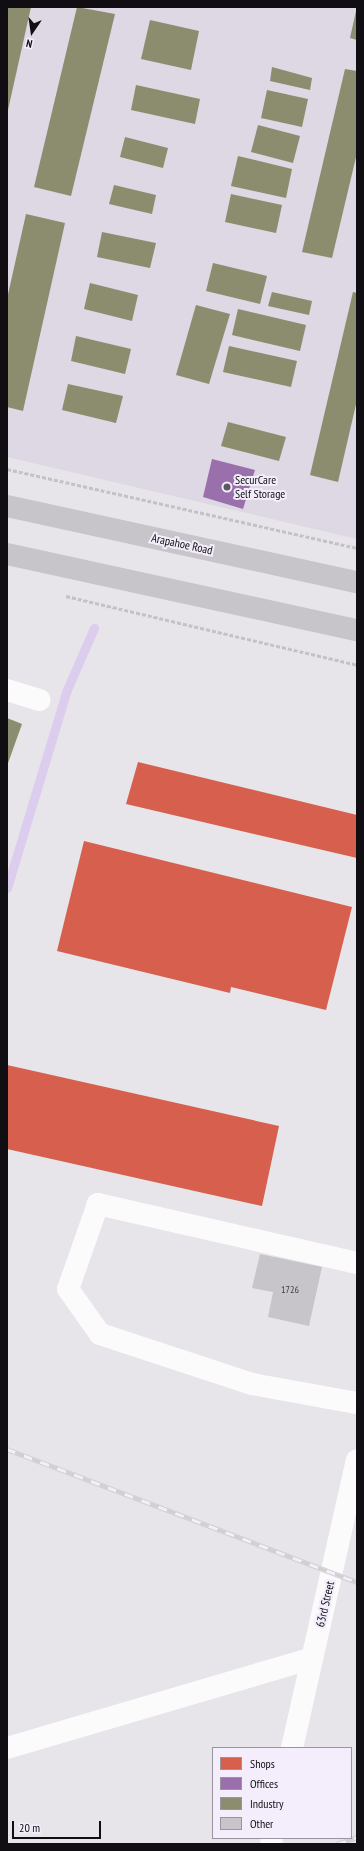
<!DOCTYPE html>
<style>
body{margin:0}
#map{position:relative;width:364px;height:1851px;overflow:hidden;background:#e7e4ea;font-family:"PT Sans Narrow",sans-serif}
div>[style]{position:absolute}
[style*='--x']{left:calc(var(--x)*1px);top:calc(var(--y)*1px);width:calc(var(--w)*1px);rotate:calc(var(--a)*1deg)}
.built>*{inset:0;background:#ded7e4}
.shops>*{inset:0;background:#d6604d}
.offices>*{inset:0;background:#9970ab}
.industry>*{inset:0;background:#8c8c6e}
.stream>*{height:9px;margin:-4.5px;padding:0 4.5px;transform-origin:4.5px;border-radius:4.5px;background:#dcccee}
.building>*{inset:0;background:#c7c4ca}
.path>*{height:2.5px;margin-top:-1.25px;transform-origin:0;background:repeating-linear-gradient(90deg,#c4c2c6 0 4px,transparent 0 6px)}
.minor>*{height:22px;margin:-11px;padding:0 11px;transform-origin:11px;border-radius:11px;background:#fbfbfc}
.major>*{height:22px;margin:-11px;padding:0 11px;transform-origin:11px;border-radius:11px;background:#c7c4ca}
.rail>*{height:4.5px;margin-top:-2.25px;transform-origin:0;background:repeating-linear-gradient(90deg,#f4edfb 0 9px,#d0cfd1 0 18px);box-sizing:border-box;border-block:1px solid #d0cfd1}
.dots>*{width:11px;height:11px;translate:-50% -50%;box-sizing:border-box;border:2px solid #f4edfb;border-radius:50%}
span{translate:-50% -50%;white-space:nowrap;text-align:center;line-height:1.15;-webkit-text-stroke:4px #f4edfb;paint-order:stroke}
.number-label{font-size:10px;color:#3e3c41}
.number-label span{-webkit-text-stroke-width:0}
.poi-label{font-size:12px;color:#100e13}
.left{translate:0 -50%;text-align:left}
.street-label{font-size:12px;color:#100e13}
.frame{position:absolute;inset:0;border:8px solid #100e13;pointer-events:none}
.legend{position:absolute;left:212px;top:1747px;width:140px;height:92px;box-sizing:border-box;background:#f4edfb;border:1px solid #99949e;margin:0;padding:5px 7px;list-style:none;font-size:12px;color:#100e13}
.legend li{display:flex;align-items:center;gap:8px;height:20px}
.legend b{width:20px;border:1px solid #99949e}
.north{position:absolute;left:12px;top:12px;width:40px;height:40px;-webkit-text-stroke:3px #f4edfb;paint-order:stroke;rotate:193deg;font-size:11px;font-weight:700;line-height:16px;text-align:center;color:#100e13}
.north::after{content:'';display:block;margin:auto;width:14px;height:18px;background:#100e13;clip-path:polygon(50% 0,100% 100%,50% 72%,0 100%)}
.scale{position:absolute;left:12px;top:1821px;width:89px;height:18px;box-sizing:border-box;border:2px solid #100e13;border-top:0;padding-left:5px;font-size:12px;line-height:14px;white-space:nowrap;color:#100e13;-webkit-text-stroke:3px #f4edfb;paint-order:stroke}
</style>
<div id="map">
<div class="built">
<i style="clip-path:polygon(7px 7px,357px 7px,357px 539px,7px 457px)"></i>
</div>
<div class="shops">
<i style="clip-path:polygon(138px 762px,357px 815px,357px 858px,126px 804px)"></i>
<i style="clip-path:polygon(84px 841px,352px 907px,326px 1010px,231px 987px,230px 993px,57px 951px)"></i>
<i style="clip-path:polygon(7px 1065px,279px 1126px,262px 1206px,7px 1149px)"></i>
</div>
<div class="offices">
<i style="clip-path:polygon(212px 459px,255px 470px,243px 509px,203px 497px)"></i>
</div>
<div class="industry">
<i style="clip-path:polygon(7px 7px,31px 7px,8px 110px,7px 110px)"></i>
<i style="clip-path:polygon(77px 7px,115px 14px,71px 196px,34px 187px)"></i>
<i style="clip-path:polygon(356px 11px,357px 11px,357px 40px,350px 38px)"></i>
<i style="clip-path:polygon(150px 20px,199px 31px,191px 70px,141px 59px)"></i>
<i style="clip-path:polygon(272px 67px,312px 78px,310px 90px,270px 81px)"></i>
<i style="clip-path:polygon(345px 69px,357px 71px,357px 153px,332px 258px,302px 252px)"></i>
<i style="clip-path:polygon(136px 85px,200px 99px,195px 124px,131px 110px)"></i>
<i style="clip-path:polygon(267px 90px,308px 99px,302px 127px,261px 118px)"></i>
<i style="clip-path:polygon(258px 125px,300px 136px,293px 163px,251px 152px)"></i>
<i style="clip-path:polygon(125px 137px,168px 148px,163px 168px,120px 157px)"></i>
<i style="clip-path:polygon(238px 156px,292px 169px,286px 198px,231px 186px)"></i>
<i style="clip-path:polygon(114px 185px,156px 195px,152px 214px,109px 204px)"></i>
<i style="clip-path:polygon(231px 194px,282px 205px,276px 233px,225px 222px)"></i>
<i style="clip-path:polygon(26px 214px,65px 223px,23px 411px,7px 407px,7px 299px)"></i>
<i style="clip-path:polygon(102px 232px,156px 243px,150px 268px,97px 257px)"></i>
<i style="clip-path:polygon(213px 263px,267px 276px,260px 304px,206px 291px)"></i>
<i style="clip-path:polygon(90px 283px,138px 295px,132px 321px,84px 309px)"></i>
<i style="clip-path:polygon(272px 292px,312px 301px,309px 315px,268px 306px)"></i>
<i style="clip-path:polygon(353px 292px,357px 293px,357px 400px,338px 482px,310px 475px)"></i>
<i style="clip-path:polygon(196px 305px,230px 314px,209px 384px,176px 375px)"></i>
<i style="clip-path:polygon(238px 309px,306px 325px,300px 351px,232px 335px)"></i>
<i style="clip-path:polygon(76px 336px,131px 349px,125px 374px,71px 361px)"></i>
<i style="clip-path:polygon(229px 346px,297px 361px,291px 387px,223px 372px)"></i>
<i style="clip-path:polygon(68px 384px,123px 396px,116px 423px,62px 410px)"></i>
<i style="clip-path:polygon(228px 422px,286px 437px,279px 461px,221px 446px)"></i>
<i style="clip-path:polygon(7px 718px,22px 724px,7px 766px)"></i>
</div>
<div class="stream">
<i style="--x:7;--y:888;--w:205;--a:-73.2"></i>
<i style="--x:66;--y:692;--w:70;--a:-66.4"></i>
</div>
<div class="building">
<i style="clip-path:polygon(260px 1254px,322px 1267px,309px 1326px,268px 1317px,273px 1292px,252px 1288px)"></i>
</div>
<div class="path">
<i style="--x:7;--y:469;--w:359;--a:12.7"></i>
<i style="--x:66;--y:596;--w:299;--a:13.3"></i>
</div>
<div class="minor">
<i style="--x:7;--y:690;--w:34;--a:17"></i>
<i style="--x:357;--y:1263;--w:266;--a:-167.2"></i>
<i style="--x:98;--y:1204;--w:90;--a:109.4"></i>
<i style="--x:68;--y:1289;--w:55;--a:54.6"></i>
<i style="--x:100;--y:1334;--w:160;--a:18.2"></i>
<i style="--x:252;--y:1384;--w:107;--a:10.3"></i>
<i style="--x:7;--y:1748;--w:318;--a:-16.4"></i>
<i style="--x:292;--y:1748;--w:295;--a:-77.3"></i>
<i style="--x:271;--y:1844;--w:6;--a:-81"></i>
</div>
<div class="major">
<i style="--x:7;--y:506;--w:358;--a:12.3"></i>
<i style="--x:7;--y:554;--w:358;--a:12.3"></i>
</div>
<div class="rail">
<i style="--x:7;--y:1449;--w:374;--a:20.8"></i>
<i style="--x:337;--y:1844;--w:21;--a:-19"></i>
</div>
<div class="dots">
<i style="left:227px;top:487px;background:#5b595e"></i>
</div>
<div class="number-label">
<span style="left:290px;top:1290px">1726</span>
</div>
<div class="poi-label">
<span class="left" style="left:235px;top:487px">SecurCare<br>Self Storage</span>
</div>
<div class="street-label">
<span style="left:182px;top:544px;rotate:12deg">Arapahoe Road</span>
<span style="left:325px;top:1604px;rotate:-77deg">63rd Street</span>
</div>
<div class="frame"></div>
<ul class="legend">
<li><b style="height:11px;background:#d6604d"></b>Shops</li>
<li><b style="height:11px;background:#9970ab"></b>Offices</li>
<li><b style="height:11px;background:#8c8c6e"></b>Industry</li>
<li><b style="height:11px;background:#c7c4ca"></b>Other</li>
</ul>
<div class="north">N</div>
<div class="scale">20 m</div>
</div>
